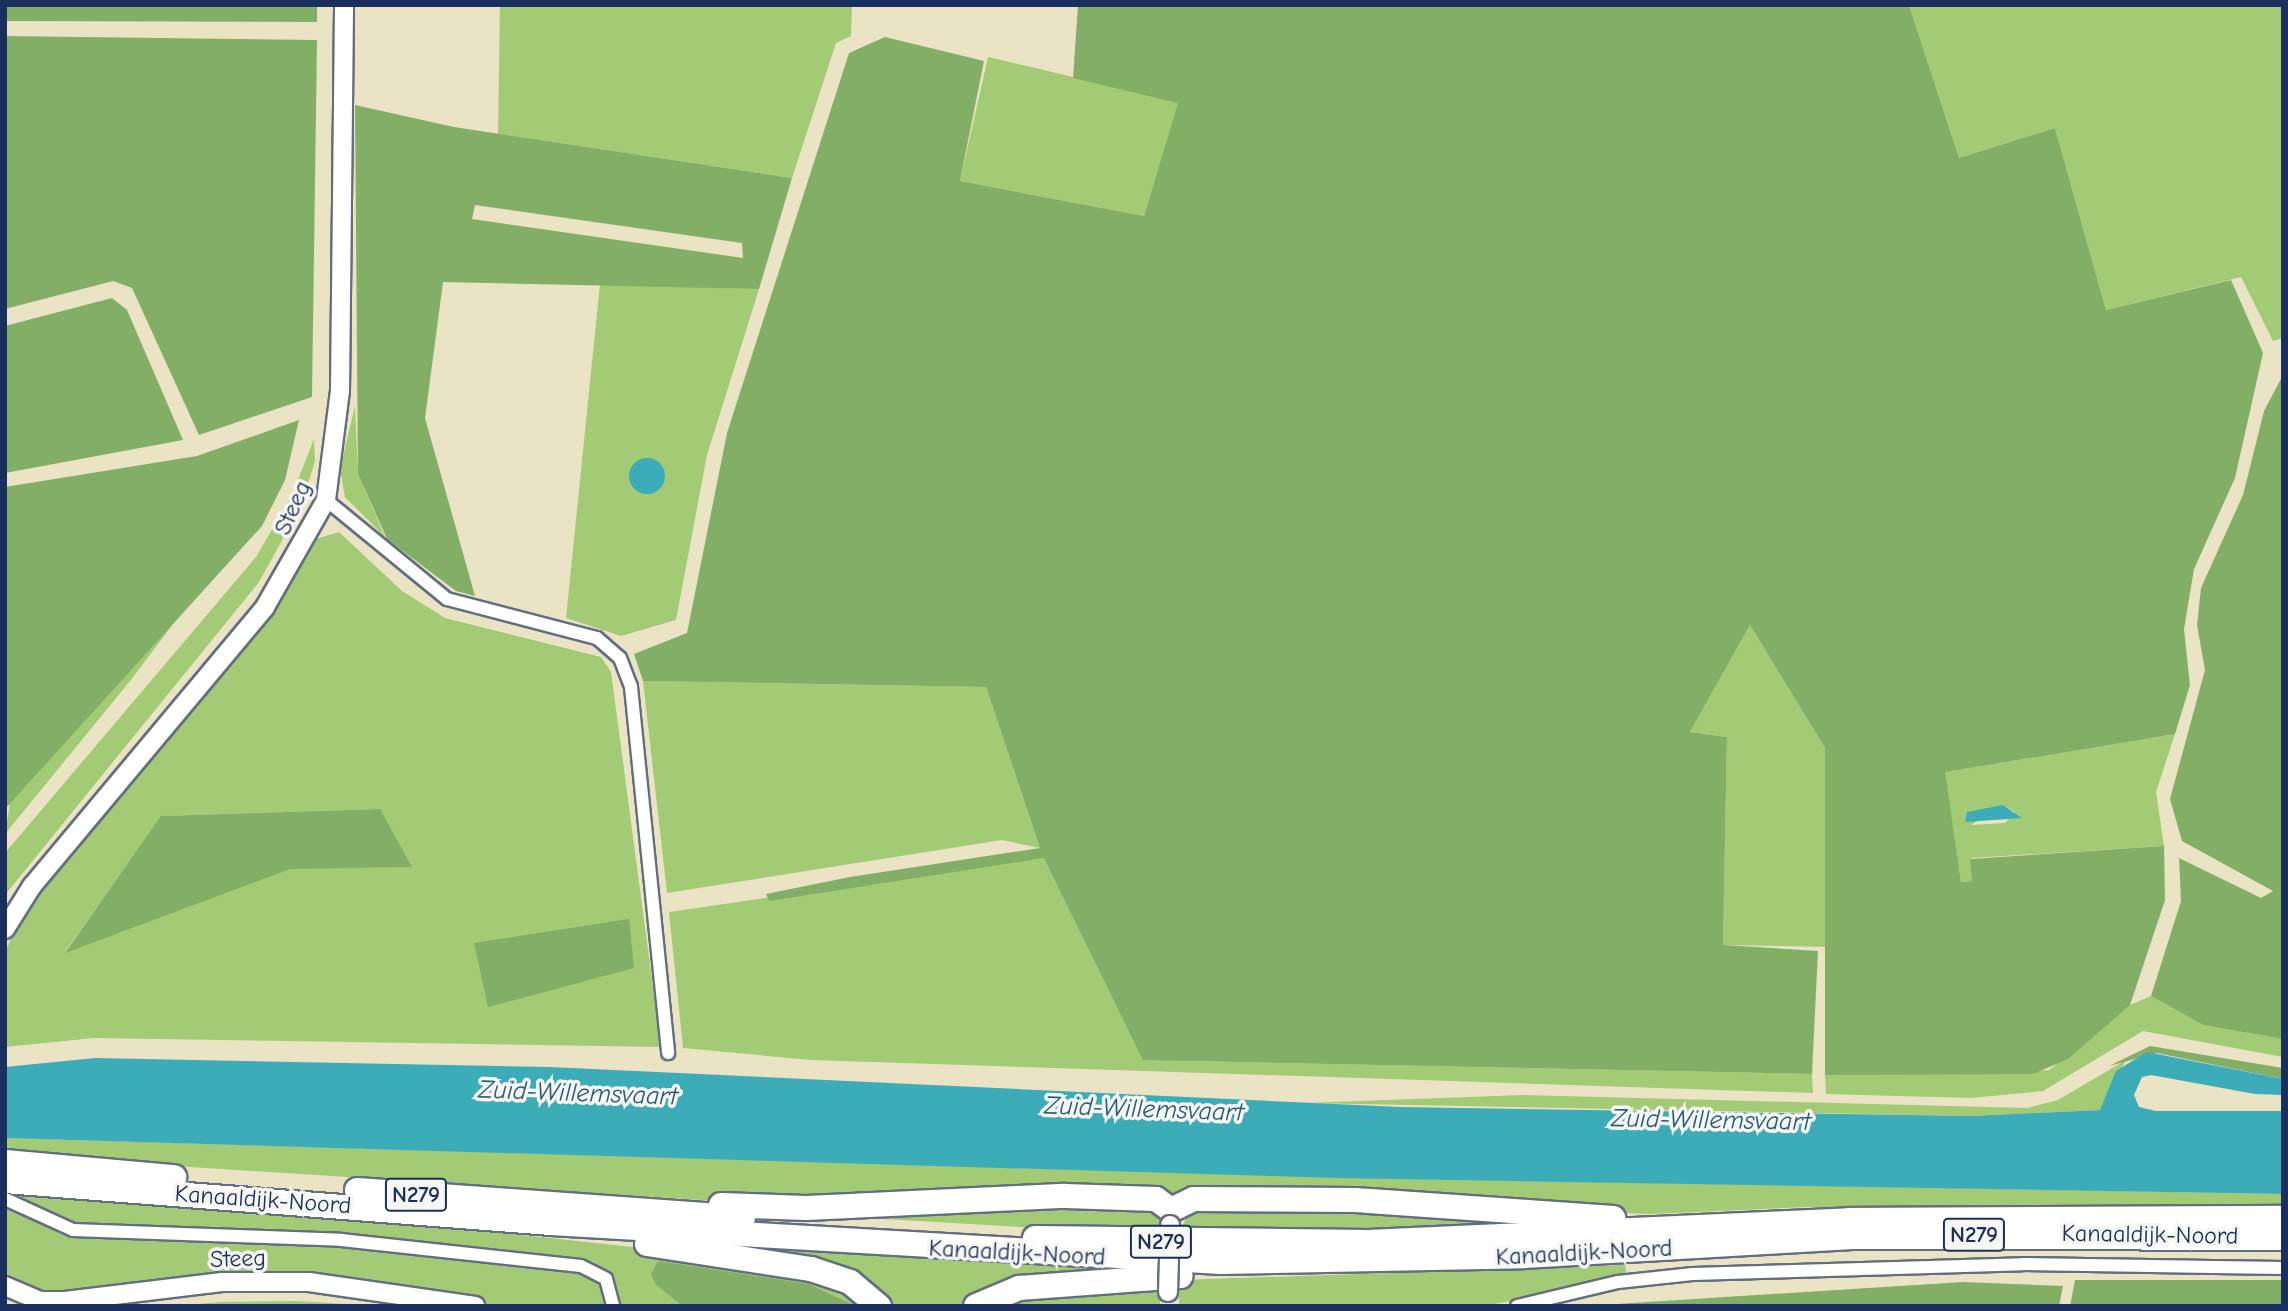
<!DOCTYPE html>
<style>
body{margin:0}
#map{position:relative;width:2288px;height:1311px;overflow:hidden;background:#eae4c5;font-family:"Comic Neue",sans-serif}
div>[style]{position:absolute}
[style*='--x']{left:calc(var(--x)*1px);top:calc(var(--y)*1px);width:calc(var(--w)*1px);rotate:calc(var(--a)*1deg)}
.green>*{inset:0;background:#a3ca74}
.forest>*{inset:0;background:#82ae66}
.water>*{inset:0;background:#3cacb9}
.round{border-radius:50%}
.roads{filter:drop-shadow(2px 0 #636e82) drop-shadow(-2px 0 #636e82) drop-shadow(0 2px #636e82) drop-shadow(0 -2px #636e82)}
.street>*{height:12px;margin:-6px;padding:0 6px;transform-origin:6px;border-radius:6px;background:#fff}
.secondary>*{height:18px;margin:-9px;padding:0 9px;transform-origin:9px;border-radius:9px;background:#fff}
.highway>*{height:24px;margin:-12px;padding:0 12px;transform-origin:12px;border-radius:12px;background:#fff}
.bridges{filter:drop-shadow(2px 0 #636e82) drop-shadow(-2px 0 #636e82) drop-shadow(0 2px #636e82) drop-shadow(0 -2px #636e82)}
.secondary-bridge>*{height:18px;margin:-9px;padding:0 9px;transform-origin:9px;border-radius:9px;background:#fff}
span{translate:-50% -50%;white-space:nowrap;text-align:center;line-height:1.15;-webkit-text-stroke:7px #f6f6f2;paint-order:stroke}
.shield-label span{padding:2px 5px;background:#f6f6f2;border:2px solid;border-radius:5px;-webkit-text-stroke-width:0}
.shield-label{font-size:23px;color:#1b2f5e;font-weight:700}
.street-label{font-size:24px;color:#1b2f5e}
.water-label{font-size:26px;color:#275b7e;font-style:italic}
.frame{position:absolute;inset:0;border:7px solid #1b2f5e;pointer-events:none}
</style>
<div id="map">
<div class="green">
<i style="clip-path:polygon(500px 5px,852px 5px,851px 36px,836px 43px,792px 178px,498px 134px)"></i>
<i style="clip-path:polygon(1909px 5px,2283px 5px,2283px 338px,2273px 341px,2241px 277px,2106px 310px,2055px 128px,1959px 158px)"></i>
<i style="clip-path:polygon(988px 57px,1179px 102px,1144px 216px,960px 181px)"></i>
<i style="clip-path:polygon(600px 284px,759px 289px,707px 455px,676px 620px,621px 636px,566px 618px)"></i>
<i style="clip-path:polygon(355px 406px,358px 474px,385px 537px,345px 497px,340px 469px)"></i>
<i style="clip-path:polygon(314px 439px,315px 461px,301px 506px,259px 582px,5px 895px,5px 853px,256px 557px,292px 495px)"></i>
<i style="clip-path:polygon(evenodd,339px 532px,402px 591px,445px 618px,601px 657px,611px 672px,661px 1047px,94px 1038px,5px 1047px,5px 953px,19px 919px,277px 604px,316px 539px,339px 532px,379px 809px,411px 867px,290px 868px,65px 952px,162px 816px,379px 809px)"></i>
<i style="clip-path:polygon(177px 619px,130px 681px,5px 834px,10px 803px)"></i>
<i style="clip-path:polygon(1750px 625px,1825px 748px,1829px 947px,1723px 945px,1727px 737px,1690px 732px)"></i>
<i style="clip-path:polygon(643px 681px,986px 687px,1040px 848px,1002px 840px,667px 893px)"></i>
<i style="clip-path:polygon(evenodd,2175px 734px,2156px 792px,2164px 846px,1971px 858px,1972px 881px,1961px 882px,1944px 772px,2175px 734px,2003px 805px,2015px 812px,2005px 823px,1971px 825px,2003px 805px)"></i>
<i style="clip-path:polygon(1044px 858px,1183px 1061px,1812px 1074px,1813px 1093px,811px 1060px,683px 1048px,669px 912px)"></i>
<i style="clip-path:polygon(2151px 996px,2203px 1025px,2283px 1039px,2283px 1057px,2143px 1031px,2043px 1091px,1971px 1098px,1826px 1094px,1825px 1075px,2049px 1070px,2130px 1005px)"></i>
<i style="clip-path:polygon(2126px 1060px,2100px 1110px,1971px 1116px,1305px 1103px,1523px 1095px,2027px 1108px,2058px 1100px)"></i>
<i style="clip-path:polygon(5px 1138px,1355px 1177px,2283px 1194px,2283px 1209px,1809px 1207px,1651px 1214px,1173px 1200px,750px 1203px,5px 1155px)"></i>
<i style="clip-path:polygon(7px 1190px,330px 1214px,642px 1248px,796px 1270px,873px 1306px,856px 1306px,809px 1284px,658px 1262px,656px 1285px,682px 1306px,617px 1306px,604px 1272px,582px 1263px,283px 1231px,77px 1225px)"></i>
<i style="clip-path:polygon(1118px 1201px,1160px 1213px,1161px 1235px,778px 1213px)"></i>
<i style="clip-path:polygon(5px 1203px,62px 1232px,348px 1245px,579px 1271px,602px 1281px,609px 1306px,498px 1306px,387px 1286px,49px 1295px,5px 1277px)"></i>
<i style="clip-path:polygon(1190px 1205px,1618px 1222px,1180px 1235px)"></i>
<i style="clip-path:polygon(649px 1238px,907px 1257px,1179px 1270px,968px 1306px,884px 1306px)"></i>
<i style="clip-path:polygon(1625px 1265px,1627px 1277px,1485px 1306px,1179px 1306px,1179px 1280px)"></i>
<i style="clip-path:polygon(1160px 1281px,1160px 1306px,985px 1306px,993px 1301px)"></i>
<i style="clip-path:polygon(298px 1301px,378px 1306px,173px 1306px,221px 1302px)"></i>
</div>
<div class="forest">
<i style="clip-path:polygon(5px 5px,317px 5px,317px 22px,5px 21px)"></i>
<i style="clip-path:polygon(1078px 5px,1909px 5px,1959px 158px,2055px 128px,2106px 310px,2231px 280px,2263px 353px,2235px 478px,2194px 569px,2184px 629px,2190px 685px,2175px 734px,1945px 772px,1961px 882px,1972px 881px,1970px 859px,2164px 846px,2165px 900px,2130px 1005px,2068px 1059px,2033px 1074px,1825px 1075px,1825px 748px,1750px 625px,1690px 732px,1727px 737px,1723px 945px,1818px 951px,1812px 1074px,1143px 1060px,1044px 858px,769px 901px,766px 894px,850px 877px,1040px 848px,986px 687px,643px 681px,634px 654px,687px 633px,727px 433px,849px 53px,885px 37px,984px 61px,960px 181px,1144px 216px,1178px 103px,1073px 78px)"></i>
<i style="clip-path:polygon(5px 36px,317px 40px,312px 397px,199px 435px,132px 288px,113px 281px,5px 309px)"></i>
<i style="clip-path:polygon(evenodd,355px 105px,454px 127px,792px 178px,759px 289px,443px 282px,425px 418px,475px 596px,456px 591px,387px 539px,358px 474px,355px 105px,475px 205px,742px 243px,743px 258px,472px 219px,475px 205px)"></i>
<i style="clip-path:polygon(112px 298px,127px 310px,183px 440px,5px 473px,5px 326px)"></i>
<i style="clip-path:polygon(2283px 375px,2283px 1039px,2203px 1025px,2151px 996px,2181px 901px,2179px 858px,2261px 898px,2273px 891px,2182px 841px,2170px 799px,2205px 670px,2197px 625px,2201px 588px,2243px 495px,2264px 411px)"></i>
<i style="clip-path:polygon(299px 420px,285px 480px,262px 526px,5px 809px,5px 487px,197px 456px)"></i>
<i style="clip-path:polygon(380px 809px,412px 867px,290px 869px,65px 953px,161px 816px)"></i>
<i style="clip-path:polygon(629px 919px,634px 968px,488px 1007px,474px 943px)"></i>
<i style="clip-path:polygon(2150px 1046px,2283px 1068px,2283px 1079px,2157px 1053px,2109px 1066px)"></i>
<i style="clip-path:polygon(658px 1261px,809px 1284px,856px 1306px,682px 1306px,656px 1285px,651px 1274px)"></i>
<i style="clip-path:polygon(2075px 1280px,2283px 1280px,2283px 1306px,2070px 1306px)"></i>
<i style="clip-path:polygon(1963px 1282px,2063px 1286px,2059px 1306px,1585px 1306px)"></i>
</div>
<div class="water">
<i class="round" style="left:629px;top:458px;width:36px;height:36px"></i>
<i style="clip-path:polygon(2003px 805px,2022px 818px,1965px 822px,1967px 812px)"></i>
<i style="clip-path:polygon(2147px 1052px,2283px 1079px,2283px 1095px,2255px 1094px,2151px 1075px,2142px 1077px,2134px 1095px,2139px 1107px,2156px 1111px,2283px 1111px,2283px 1194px,1338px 1178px,5px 1138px,5px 1067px,95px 1058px,550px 1067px,1400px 1107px,1971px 1116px,2100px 1110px,2116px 1071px)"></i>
</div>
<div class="roads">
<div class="street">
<i style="--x:326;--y:500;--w:156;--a:39.3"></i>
<i style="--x:447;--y:599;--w:155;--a:14.6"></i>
<i style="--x:597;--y:638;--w:30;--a:41"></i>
<i style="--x:620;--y:658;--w:31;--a:69"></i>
<i style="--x:631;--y:687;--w:368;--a:84.2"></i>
<i style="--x:5;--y:1199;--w:75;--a:24.5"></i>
<i style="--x:73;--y:1230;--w:268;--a:2.1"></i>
<i style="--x:341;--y:1240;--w:241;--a:6.2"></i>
<i style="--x:581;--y:1266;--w:28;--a:27"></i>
<i style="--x:606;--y:1279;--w:28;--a:75"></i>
<i style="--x:1517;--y:1306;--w:104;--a:-13.4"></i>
<i style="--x:1618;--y:1282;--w:75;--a:-6.1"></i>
<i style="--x:1693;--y:1274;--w:330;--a:-1.7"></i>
<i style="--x:2023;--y:1264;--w:260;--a:0.9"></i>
</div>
<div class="secondary">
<i style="--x:5;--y:929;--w:51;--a:-57.9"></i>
<i style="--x:32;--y:886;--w:363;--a:-50.1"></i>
<i style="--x:265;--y:607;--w:123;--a:-60.3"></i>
<i style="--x:326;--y:500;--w:110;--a:-82.7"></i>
<i style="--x:340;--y:391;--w:386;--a:-89.4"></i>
<i style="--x:5;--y:1286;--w:39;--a:23"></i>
<i style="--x:41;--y:1301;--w:24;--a:0"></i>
<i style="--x:65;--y:1301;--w:158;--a:-6.9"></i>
<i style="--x:222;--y:1282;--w:87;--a:0"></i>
<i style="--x:309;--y:1282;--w:168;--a:8.2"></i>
</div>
<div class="highway">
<i style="--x:5;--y:1162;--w:170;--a:5.1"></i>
<i style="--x:5;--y:1181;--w:548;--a:4.4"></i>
<i style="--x:551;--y:1223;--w:671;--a:3.33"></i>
<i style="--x:1221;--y:1262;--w:302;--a:-1.1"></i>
<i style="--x:1523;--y:1256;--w:330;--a:-3.3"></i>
<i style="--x:1852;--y:1237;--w:431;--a:0.1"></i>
<i style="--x:357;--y:1190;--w:387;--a:4.1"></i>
<i style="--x:721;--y:1205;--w:85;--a:2"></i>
<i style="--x:806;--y:1208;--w:259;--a:-2.7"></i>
<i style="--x:1065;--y:1196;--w:91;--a:1.9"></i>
<i style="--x:1156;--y:1199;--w:19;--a:36"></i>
<i style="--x:1171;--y:1210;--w:25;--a:-26"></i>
<i style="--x:1194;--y:1199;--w:161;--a:0.4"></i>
<i style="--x:1355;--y:1200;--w:259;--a:4"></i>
<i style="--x:1035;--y:1238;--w:333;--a:0.7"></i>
<i style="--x:1368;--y:1242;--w:482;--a:-2.6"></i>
<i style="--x:1849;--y:1220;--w:434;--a:-0.3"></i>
<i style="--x:647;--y:1244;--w:166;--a:8.7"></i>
<i style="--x:811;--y:1269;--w:41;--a:18.4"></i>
<i style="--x:850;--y:1282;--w:38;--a:40"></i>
<i style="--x:976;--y:1306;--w:47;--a:-22.7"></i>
<i style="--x:1019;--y:1288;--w:162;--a:-4.2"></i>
</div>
</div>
<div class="bridges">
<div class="secondary-bridge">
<i style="--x:1168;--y:1292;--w:67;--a:-88.3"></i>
</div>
</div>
<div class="shield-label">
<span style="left:416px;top:1195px">N279</span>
<span style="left:1974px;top:1235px">N279</span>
<span style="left:1161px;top:1242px">N279</span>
</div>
<div class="street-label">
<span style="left:293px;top:508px;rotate:-66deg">Steeg</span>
<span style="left:263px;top:1200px;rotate:4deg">Kanaaldijk-Noord</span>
<span style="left:2150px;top:1235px;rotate:1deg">Kanaaldijk-Noord</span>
<span style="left:1017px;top:1253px;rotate:3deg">Kanaaldijk-Noord</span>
<span style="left:1584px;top:1253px;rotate:-3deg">Kanaaldijk-Noord</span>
<span style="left:238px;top:1259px;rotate:-2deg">Steeg</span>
</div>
<div class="water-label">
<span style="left:578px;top:1094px;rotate:2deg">Zuid-Willemsvaart</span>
<span style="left:1144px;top:1110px;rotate:2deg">Zuid-Willemsvaart</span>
<span style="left:1711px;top:1121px;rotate:1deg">Zuid-Willemsvaart</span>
</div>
<div class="frame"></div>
</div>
